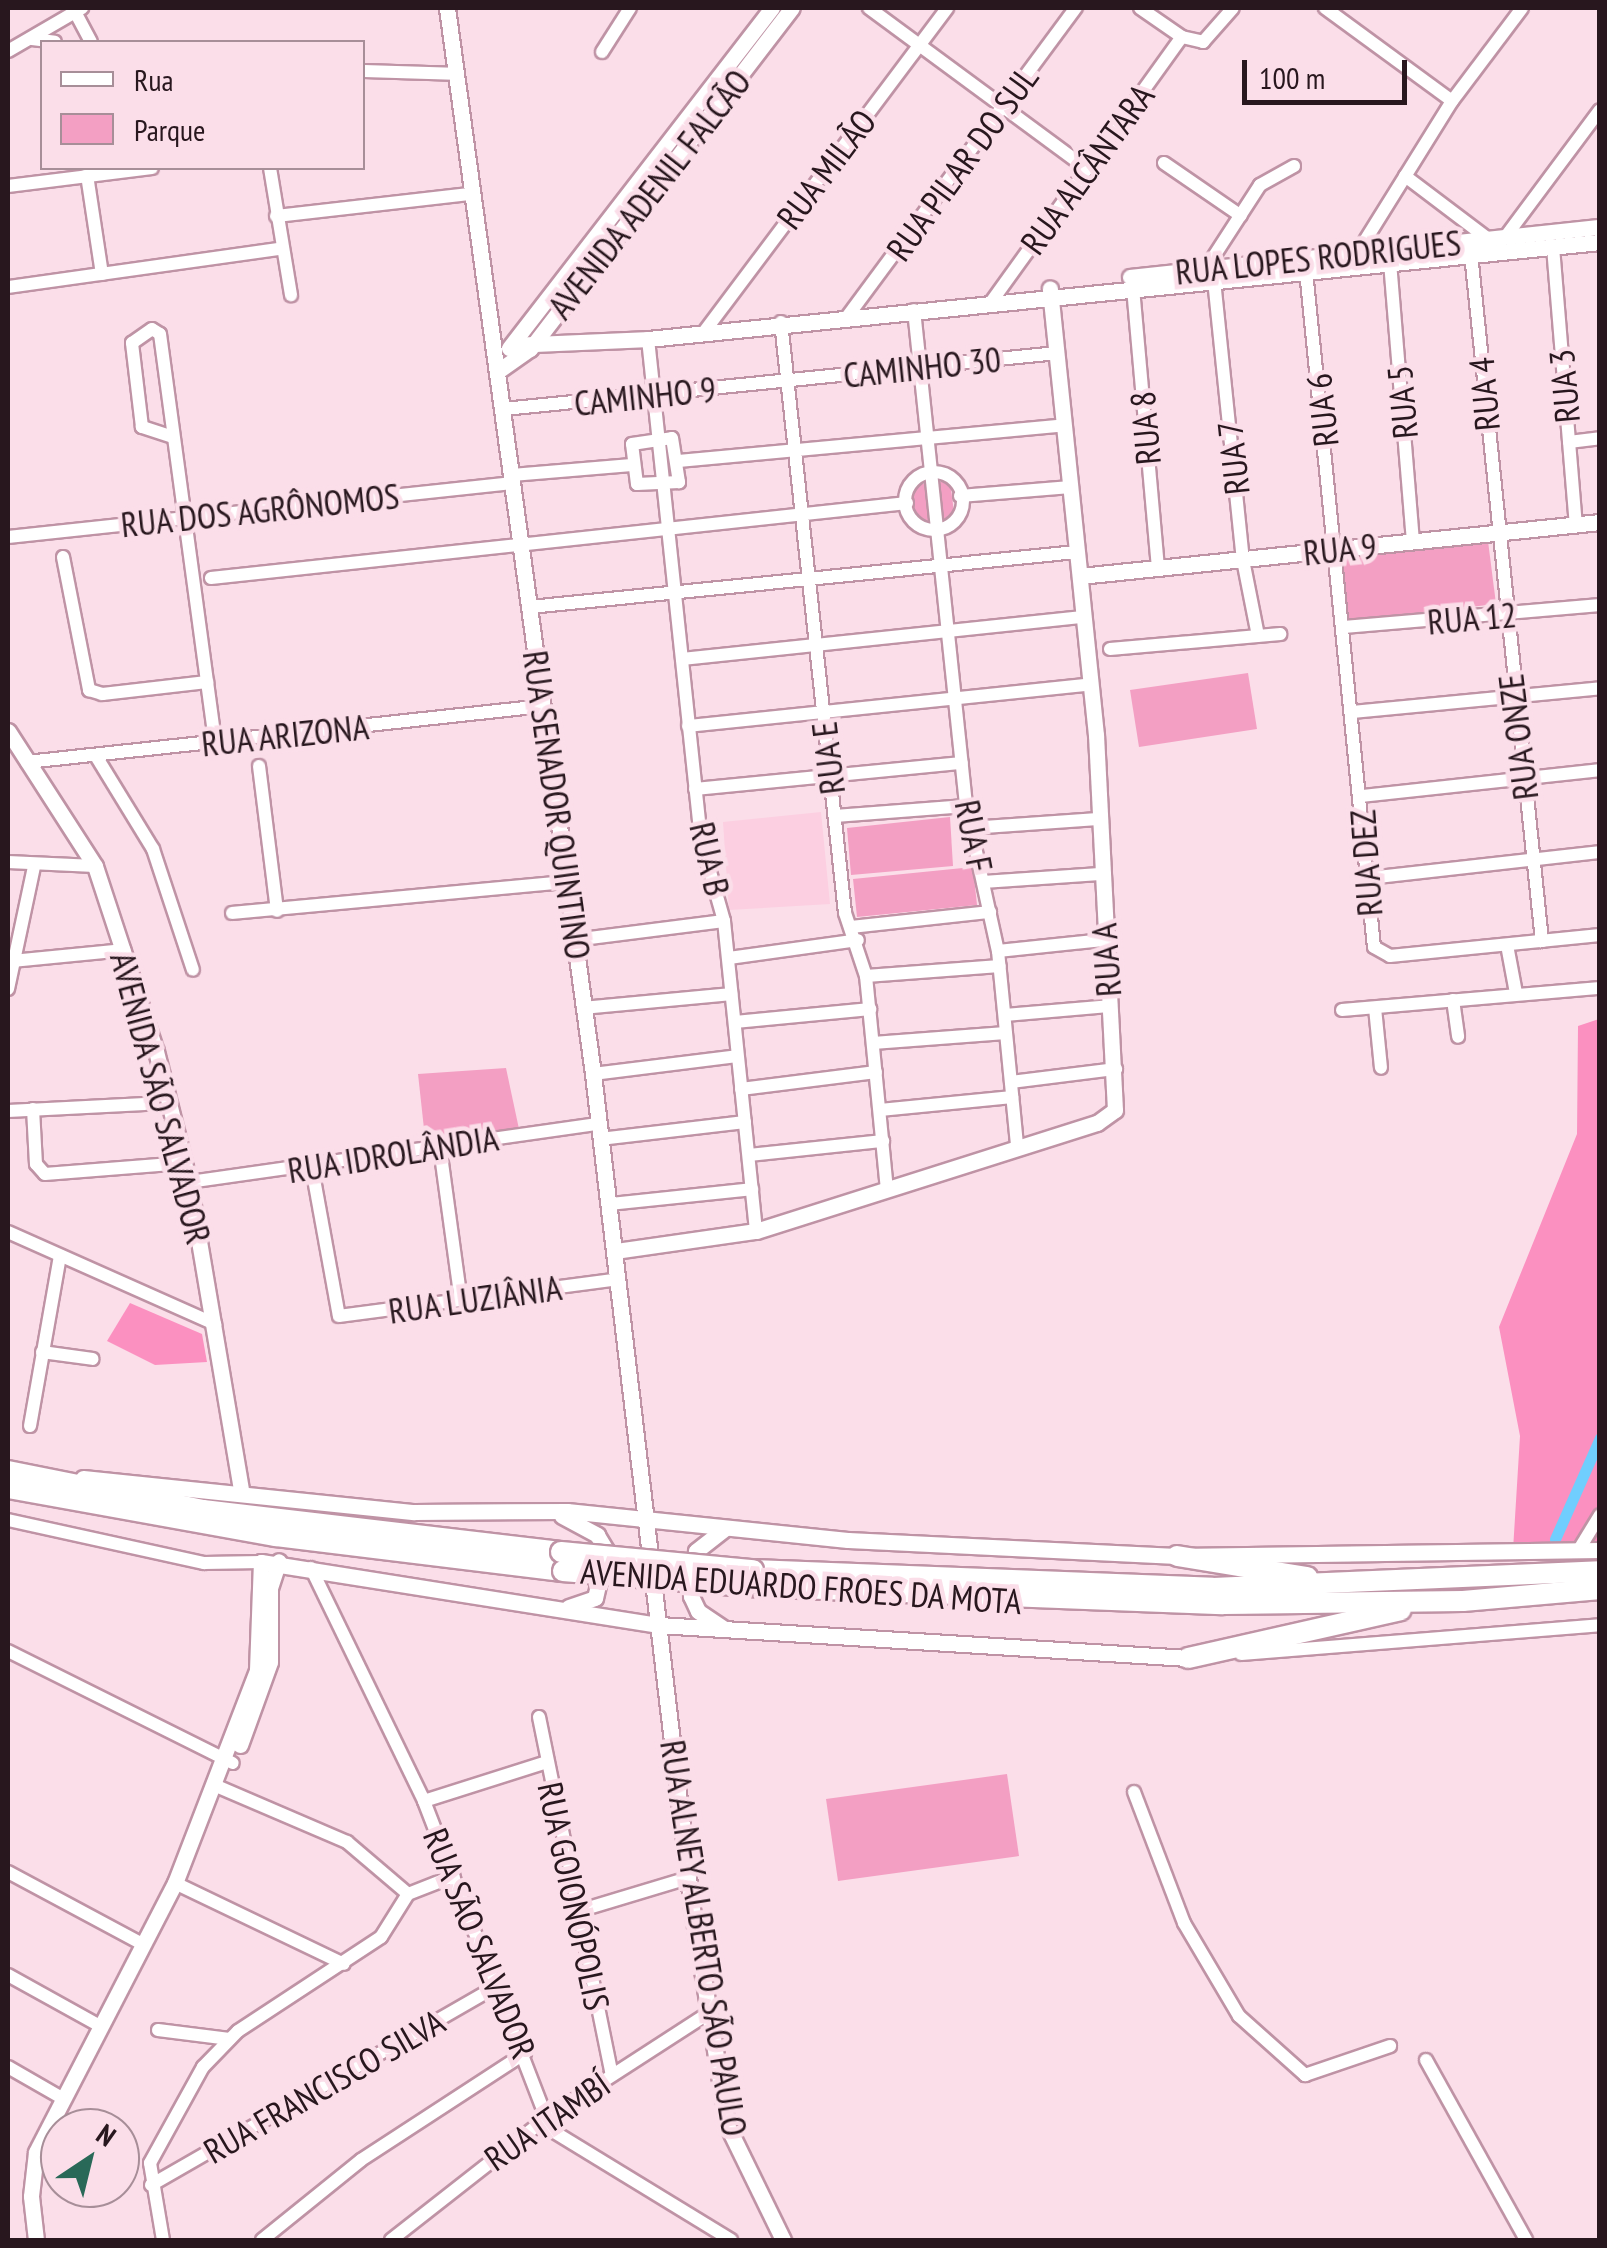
<!DOCTYPE html>
<meta charset="utf-8">
<style>
body{margin:0}
#map{position:relative;width:1607px;height:2248px;overflow:hidden;background:#fbdee9;font-family:"PT Sans Narrow",sans-serif}
div>[style]{position:absolute}
[style*='--x']{left:calc(var(--x)*1px);top:calc(var(--y)*1px);width:calc(var(--w)*1px);rotate:calc(var(--a)*1deg)}
.built>*{inset:0;background:#fccfe1}
.green>*{inset:0;background:#f39fc3}
.forest>*{inset:0;background:#fb90c0}
.canal>*{height:11px;margin:-5.5px;padding:0 5.5px;transform-origin:5.5px;border-radius:5.5px;background:#70cefe}
.roads{filter:drop-shadow(2px 0 #bf93a5) drop-shadow(-2px 0 #bf93a5) drop-shadow(0 2px #bf93a5) drop-shadow(0 -2px #bf93a5)}
.minor>*{height:12px;margin:-6px;padding:0 6px;transform-origin:6px;border-radius:6px;background:#fff}
.minor>.ring{margin:-6px;padding:0;box-sizing:content-box;background:none;border:12px solid #fff;border-radius:50%}
.tertiary>*{height:15px;margin:-7.5px;padding:0 7.5px;transform-origin:7.5px;border-radius:7.5px;background:#fff}
.trunk>*{height:20px;margin:-10px;padding:0 10px;transform-origin:10px;border-radius:10px;background:#fff}
.bridges{filter:drop-shadow(2px 0 #bf93a5) drop-shadow(-2px 0 #bf93a5) drop-shadow(0 2px #bf93a5) drop-shadow(0 -2px #bf93a5)}
.trunk-bridge>*{height:20px;margin:-10px;padding:0 10px;transform-origin:10px;border-radius:10px;background:#fff}
span{translate:-50% -50%;white-space:nowrap;text-align:center;line-height:1.15;-webkit-text-stroke:9px #fbdee9;paint-order:stroke}
.street-label{font-size:35px;color:#28171e}
.frame{position:absolute;inset:0;border:10px solid #28171e;pointer-events:none}
.legend{position:absolute;left:40px;top:40px;width:325px;height:130px;box-sizing:border-box;background:#fbdee9;border:2px solid #a78e98;margin:0;padding:12px 18px;list-style:none;font-size:30px;color:#28171e}
.legend li{display:flex;align-items:center;gap:20px;height:50px}
.legend b{width:50px;border:2px solid #a78e98}
.north{position:absolute;left:40px;top:2108px;width:100px;height:100px;box-sizing:border-box;background:#fbdee9;border:2px solid #a78e98;border-radius:50%;rotate:35deg;font-size:28px;font-weight:700;line-height:40px;text-align:center;color:#28171e}
.north::after{content:'';display:block;margin:auto;width:35px;height:45px;background:#296958;clip-path:polygon(50% 0,100% 100%,50% 72%,0 100%)}
.scale{position:absolute;left:1242px;top:60px;width:165px;height:45px;box-sizing:border-box;border:5px solid #28171e;border-top:0;padding-left:12px;font-size:30px;line-height:35px;white-space:nowrap;color:#28171e;-webkit-text-stroke:8px #fbdee9;paint-order:stroke}
</style>
<div id="map">
<div class="built">
<i style="clip-path:polygon(821px 812px,830px 904px,729px 910px,723px 822px)"></i>
</div>
<div class="green">
<i style="clip-path:polygon(950px 481px,955px 520px,914px 523px,911px 485px)"></i>
<i style="clip-path:polygon(1488px 541px,1496px 604px,1349px 621px,1341px 558px)"></i>
<i style="clip-path:polygon(1248px 673px,1257px 729px,1139px 747px,1130px 690px)"></i>
<i style="clip-path:polygon(950px 817px,953px 866px,851px 875px,847px 828px)"></i>
<i style="clip-path:polygon(973px 867px,977px 905px,857px 917px,853px 879px)"></i>
<i style="clip-path:polygon(506px 1068px,519px 1129px,425px 1138px,418px 1074px)"></i>
<i style="clip-path:polygon(1007px 1774px,1019px 1856px,838px 1881px,826px 1799px)"></i>
</div>
<div class="forest">
<i style="clip-path:polygon(1599px 1019px,1599px 1548px,1513px 1550px,1520px 1436px,1499px 1327px,1577px 1134px,1578px 1026px)"></i>
<i style="clip-path:polygon(130px 1303px,202px 1334px,207px 1362px,155px 1365px,107px 1341px)"></i>
</div>
<div class="canal">
<i style="--x:1555;--y:1539;--w:111;--a:-66"></i>
</div>
<div class="roads">
<div class="minor">
<i style="--x:73;--y:8;--w:38;--a:62"></i>
<i style="--x:869;--y:8;--w:271;--a:36.4"></i>
<i style="--x:1140;--y:8;--w:51;--a:34.6"></i>
<i style="--x:1182;--y:37;--w:22;--a:13"></i>
<i style="--x:1203;--y:42;--w:45;--a:-48.6"></i>
<i style="--x:1325;--y:8;--w:157;--a:36.2"></i>
<i style="--x:32;--y:39;--w:23;--a:7"></i>
<i style="--x:8;--y:51;--w:86;--a:-30.2"></i>
<i style="--x:602;--y:52;--w:52;--a:-57.5"></i>
<i style="--x:362;--y:71;--w:93;--a:1.8"></i>
<i style="--x:1164;--y:163;--w:93;--a:34.5"></i>
<i style="--x:270;--y:168;--w:129;--a:80.6"></i>
<i style="--x:87;--y:175;--w:100;--a:81.4"></i>
<i style="--x:1405;--y:176;--w:103;--a:37.1"></i>
<i style="--x:8;--y:186;--w:145;--a:-7.1"></i>
<i style="--x:276;--y:216;--w:195;--a:-6.5"></i>
<i style="--x:1506;--y:236;--w:157;--a:-53.3"></i>
<i style="--x:1553;--y:247;--w:279;--a:85.3"></i>
<i style="--x:1471;--y:254;--w:691;--a:84.1"></i>
<i style="--x:1360;--y:260;--w:8;--a:-104"></i>
<i style="--x:1358;--y:252;--w:178;--a:-58.1"></i>
<i style="--x:1452;--y:101;--w:116;--a:-53"></i>
<i style="--x:1390;--y:262;--w:281;--a:85.3"></i>
<i style="--x:1205;--y:270;--w:101;--a:-57.1"></i>
<i style="--x:1260;--y:185;--w:39;--a:-29"></i>
<i style="--x:1306;--y:271;--w:679;--a:84.26"></i>
<i style="--x:1374;--y:947;--w:18;--a:29"></i>
<i style="--x:1390;--y:956;--w:211;--a:-5.7"></i>
<i style="--x:1214;--y:280;--w:281;--a:84.1"></i>
<i style="--x:1243;--y:560;--w:77;--a:78.8"></i>
<i style="--x:8;--y:287;--w:274;--a:-8"></i>
<i style="--x:1133;--y:288;--w:281;--a:84.9"></i>
<i style="--x:992;--y:301;--w:325;--a:-54.3"></i>
<i style="--x:914;--y:310;--w:499;--a:84"></i>
<i style="--x:966;--y:806;--w:148;--a:77.6"></i>
<i style="--x:998;--y:951;--w:196;--a:84.4"></i>
<i style="--x:847;--y:317;--w:385;--a:-53.5"></i>
<i style="--x:781;--y:322;--w:594;--a:83.82"></i>
<i style="--x:845;--y:913;--w:66;--a:71.6"></i>
<i style="--x:866;--y:976;--w:216;--a:84.4"></i>
<i style="--x:704;--y:332;--w:405;--a:-53.1"></i>
<i style="--x:648;--y:339;--w:504;--a:83.96"></i>
<i style="--x:701;--y:840;--w:84;--a:74.1"></i>
<i style="--x:724;--y:921;--w:312;--a:84.1"></i>
<i style="--x:504;--y:409;--w:556;--a:-5.78"></i>
<i style="--x:173;--y:437;--w:33;--a:-162"></i>
<i style="--x:142;--y:427;--w:85;--a:-96.8"></i>
<i style="--x:132;--y:343;--w:24;--a:-35"></i>
<i style="--x:152;--y:329;--w:9;--a:32"></i>
<i style="--x:160;--y:334;--w:413;--a:82.3"></i>
<i style="--x:672;--y:438;--w:45;--a:81"></i>
<i style="--x:679;--y:482;--w:42;--a:177.3"></i>
<i style="--x:637;--y:484;--w:40;--a:-97.1"></i>
<i style="--x:632;--y:444;--w:40;--a:-8.5"></i>
<i style="--x:1569;--y:442;--w:31;--a:-7"></i>
<i style="--x:679;--y:461;--w:387;--a:-5.3"></i>
<i class="ring" style="left:905px;top:472px;width:46px;height:46px"></i>
<i style="--x:512;--y:475;--w:120;--a:-4.8"></i>
<i style="--x:960;--y:496;--w:111;--a:-4.6"></i>
<i style="--x:8;--y:537;--w:508;--a:-6.1"></i>
<i style="--x:63;--y:557;--w:136;--a:78.9"></i>
<i style="--x:89;--y:690;--w:14;--a:17"></i>
<i style="--x:102;--y:694;--w:106;--a:-6.5"></i>
<i style="--x:211;--y:578;--w:700;--a:-6.15"></i>
<i style="--x:530;--y:607;--w:549;--a:-5.75"></i>
<i style="--x:1344;--y:627;--w:257;--a:-4.9"></i>
<i style="--x:1110;--y:649;--w:171;--a:-5"></i>
<i style="--x:682;--y:659;--w:403;--a:-6"></i>
<i style="--x:1353;--y:712;--w:248;--a:-5.5"></i>
<i style="--x:688;--y:726;--w:405;--a:-5.9"></i>
<i style="--x:96;--y:756;--w:109;--a:58.5"></i>
<i style="--x:153;--y:849;--w:127;--a:71.7"></i>
<i style="--x:27;--y:762;--w:519;--a:-6.19"></i>
<i style="--x:259;--y:766;--w:146;--a:82.9"></i>
<i style="--x:695;--y:789;--w:268;--a:-5.6"></i>
<i style="--x:1362;--y:796;--w:239;--a:-6.2"></i>
<i style="--x:835;--y:816;--w:131;--a:-4.4"></i>
<i style="--x:970;--y:828;--w:128;--a:-4"></i>
<i style="--x:8;--y:862;--w:87;--a:2.6"></i>
<i style="--x:1368;--y:878;--w:233;--a:-6.4"></i>
<i style="--x:983;--y:882;--w:117;--a:-3.9"></i>
<i style="--x:232;--y:913;--w:337;--a:-5.3"></i>
<i style="--x:851;--y:927;--w:140;--a:-6.2"></i>
<i style="--x:574;--y:940;--w:151;--a:-7.2"></i>
<i style="--x:1507;--y:945;--w:49;--a:79.4"></i>
<i style="--x:998;--y:951;--w:106;--a:-6"></i>
<i style="--x:729;--y:958;--w:130;--a:-7.9"></i>
<i style="--x:12;--y:961;--w:113;--a:-5.6"></i>
<i style="--x:866;--y:976;--w:134;--a:-4.3"></i>
<i style="--x:8;--y:989;--w:125;--a:-78"></i>
<i style="--x:1453;--y:1000;--w:37;--a:82"></i>
<i style="--x:583;--y:1008;--w:149;--a:-5.4"></i>
<i style="--x:1375;--y:1008;--w:60;--a:84.3"></i>
<i style="--x:1342;--y:1010;--w:259;--a:-4.9"></i>
<i style="--x:1005;--y:1015;--w:104;--a:-4.9"></i>
<i style="--x:735;--y:1022;--w:136;--a:-5.5"></i>
<i style="--x:873;--y:1043;--w:133;--a:-4.3"></i>
<i style="--x:593;--y:1074;--w:145;--a:-7.1"></i>
<i style="--x:1011;--y:1082;--w:106;--a:-7.1"></i>
<i style="--x:741;--y:1089;--w:136;--a:-7.2"></i>
<i style="--x:33;--y:1109;--w:55;--a:86.9"></i>
<i style="--x:36;--y:1164;--w:13;--a:48"></i>
<i style="--x:45;--y:1174;--w:139;--a:-4.5"></i>
<i style="--x:880;--y:1110;--w:133;--a:-5.6"></i>
<i style="--x:8;--y:1111;--w:137;--a:-2.9"></i>
<i style="--x:600;--y:1139;--w:146;--a:-6.7"></i>
<i style="--x:440;--y:1148;--w:154;--a:82.2"></i>
<i style="--x:749;--y:1155;--w:135;--a:-6"></i>
<i style="--x:312;--y:1168;--w:150;--a:79.7"></i>
<i style="--x:339;--y:1316;--w:282;--a:-7.5"></i>
<i style="--x:189;--y:1182;--w:412;--a:-8.1"></i>
<i style="--x:610;--y:1204;--w:143;--a:-6"></i>
<i style="--x:8;--y:1232;--w:227;--a:24"></i>
<i style="--x:42;--y:1352;--w:51;--a:7.8"></i>
<i style="--x:30;--y:1426;--w:173;--a:-80"></i>
<i style="--x:8;--y:1520;--w:201;--a:12.4"></i>
<i style="--x:204;--y:1563;--w:57;--a:-1"></i>
<i style="--x:1578;--y:1551;--w:42;--a:-58.6"></i>
<i style="--x:311;--y:1568;--w:259;--a:64.1"></i>
<i style="--x:424;--y:1801;--w:353;--a:68.9"></i>
<i style="--x:551;--y:2130;--w:211;--a:31.4"></i>
<i style="--x:8;--y:1651;--w:251;--a:26.5"></i>
<i style="--x:1241;--y:1654;--w:360;--a:-4.6"></i>
<i style="--x:539;--y:1717;--w:365;--a:78.5"></i>
<i style="--x:214;--y:1785;--w:145;--a:23.2"></i>
<i style="--x:347;--y:1842;--w:80;--a:40.4"></i>
<i style="--x:1134;--y:1792;--w:140;--a:69.1"></i>
<i style="--x:1184;--y:1923;--w:108;--a:59.4"></i>
<i style="--x:1239;--y:2016;--w:89;--a:41.8"></i>
<i style="--x:1305;--y:2075;--w:90;--a:-18.8"></i>
<i style="--x:424;--y:1801;--w:129;--a:-17.6"></i>
<i style="--x:8;--y:1872;--w:154;--a:28.2"></i>
<i style="--x:175;--y:1883;--w:187;--a:25.6"></i>
<i style="--x:575;--y:1912;--w:118;--a:-16.7"></i>
<i style="--x:8;--y:1975;--w:107;--a:29"></i>
<i style="--x:158;--y:2030;--w:72;--a:7.2"></i>
<i style="--x:1426;--y:2060;--w:206;--a:60.9"></i>
<i style="--x:8;--y:2067;--w:62;--a:29.9"></i>
<i style="--x:151;--y:2185;--w:399;--a:-29.9"></i>
<i style="--x:163;--y:2240;--w:78;--a:-99.6"></i>
<i style="--x:150;--y:2163;--w:110;--a:-61.1"></i>
<i style="--x:203;--y:2067;--w:50;--a:-45.8"></i>
<i style="--x:238;--y:2031;--w:171;--a:-33.3"></i>
<i style="--x:381;--y:1937;--w:51;--a:-57.9"></i>
<i style="--x:408;--y:1894;--w:49;--a:-21.4"></i>
<i style="--x:262;--y:2240;--w:127;--a:-38.9"></i>
<i style="--x:361;--y:2160;--w:196;--a:-33.1"></i>
<i style="--x:391;--y:2240;--w:199;--a:-38.1"></i>
<i style="--x:548;--y:2117;--w:193;--a:-32.9"></i>
</div>
<div class="tertiary">
<i style="--x:447;--y:8;--w:1076;--a:82.2"></i>
<i style="--x:593;--y:1074;--w:834;--a:83.25"></i>
<i style="--x:691;--y:1902;--w:226;--a:80.8"></i>
<i style="--x:727;--y:2125;--w:128;--a:64"></i>
<i style="--x:1130;--y:277;--w:473;--a:-6.1"></i>
<i style="--x:513;--y:345;--w:135;--a:-2.5"></i>
<i style="--x:648;--y:339;--w:957;--a:-5.82"></i>
<i style="--x:509;--y:348;--w:430;--a:-52.3"></i>
<i style="--x:498;--y:371;--w:39;--a:-35"></i>
<i style="--x:530;--y:349;--w:430;--a:-52.5"></i>
<i style="--x:1080;--y:576;--w:523;--a:-5.93"></i>
<i style="--x:8;--y:731;--w:161;--a:57.2"></i>
<i style="--x:95;--y:866;--w:195;--a:71.8"></i>
<i style="--x:156;--y:1051;--w:135;--a:75.9"></i>
<i style="--x:189;--y:1182;--w:313;--a:80.4"></i>
<i style="--x:615;--y:1251;--w:142;--a:-8.1"></i>
<i style="--x:756;--y:1231;--w:358;--a:-17.6"></i>
<i style="--x:1097;--y:1123;--w:22;--a:-36"></i>
<i style="--x:1115;--y:1110;--w:375;--a:-92.9"></i>
<i style="--x:1096;--y:735;--w:449;--a:-95.9"></i>
<i style="--x:83;--y:1478;--w:333;--a:5.9"></i>
<i style="--x:414;--y:1512;--w:153;--a:-0.4"></i>
<i style="--x:567;--y:1511;--w:282;--a:5.9"></i>
<i style="--x:848;--y:1540;--w:329;--a:2.8"></i>
<i style="--x:1177;--y:1556;--w:423;--a:-0.8"></i>
<i style="--x:562;--y:1516;--w:40;--a:28"></i>
<i style="--x:597;--y:1535;--w:17;--a:59"></i>
<i style="--x:606;--y:1550;--w:49;--a:102.9"></i>
<i style="--x:595;--y:1598;--w:28;--a:161"></i>
<i style="--x:723;--y:1628;--w:30;--a:-146"></i>
<i style="--x:698;--y:1611;--w:17;--a:-115"></i>
<i style="--x:691;--y:1596;--w:45;--a:-83.7"></i>
<i style="--x:696;--y:1551;--w:37;--a:-38"></i>
<i style="--x:240;--y:1745;--w:88;--a:-70.1"></i>
<i style="--x:270;--y:1662;--w:74;--a:-90"></i>
<i style="--x:270;--y:1588;--w:28;--a:-72"></i>
<i style="--x:36;--y:2240;--w:44;--a:-96.5"></i>
<i style="--x:31;--y:2196;--w:44;--a:-83.5"></i>
<i style="--x:36;--y:2152;--w:303;--a:-62.7"></i>
<i style="--x:175;--y:1883;--w:228;--a:-68.9"></i>
<i style="--x:257;--y:1670;--w:108;--a:-87.9"></i>
<i style="--x:261;--y:1562;--w:403;--a:9"></i>
<i style="--x:659;--y:1625;--w:530;--a:3.57"></i>
</div>
<div class="trunk">
<i style="--x:8;--y:1471;--w:199;--a:11.3"></i>
<i style="--x:203;--y:1510;--w:360;--a:6.7"></i>
<i style="--x:8;--y:1488;--w:272;--a:10.2"></i>
<i style="--x:276;--y:1536;--w:289;--a:7"></i>
<i style="--x:1177;--y:1556;--w:132;--a:9.2"></i>
<i style="--x:753;--y:1570;--w:460;--a:2.2"></i>
<i style="--x:1213;--y:1588;--w:387;--a:-2.5"></i>
<i style="--x:746;--y:1586;--w:477;--a:2.2"></i>
<i style="--x:1223;--y:1604;--w:240;--a:-0.7"></i>
<i style="--x:1463;--y:1601;--w:138;--a:-5"></i>
<i style="--x:1188;--y:1658;--w:218;--a:-12.7"></i>
</div>
</div>
<div class="bridges">
<div class="trunk-bridge">
<i style="--x:561;--y:1552;--w:193;--a:5.4"></i>
<i style="--x:563;--y:1571;--w:184;--a:4.7"></i>
</div>
</div>
<div class="street-label">
<span style="left:962px;top:163px;rotate:-54deg">RUA PILAR DO SUL</span>
<span style="left:826px;top:169px;rotate:-53deg">RUA MILÃO</span>
<span style="left:1087px;top:169px;rotate:-54deg">RUA ALCÂNTARA</span>
<span style="left:649px;top:194px;rotate:-52deg">AVENIDA ADENIL FALCÃO</span>
<span style="left:1318px;top:257px;rotate:-6deg">RUA LOPES RODRIGUES</span>
<span style="left:922px;top:367px;rotate:-6deg">CAMINHO 30</span>
<span style="left:1564px;top:386px;rotate:-95deg">RUA 3</span>
<span style="left:1484px;top:394px;rotate:-95deg">RUA 4</span>
<span style="left:645px;top:396px;rotate:-6deg">CAMINHO 9</span>
<span style="left:1402px;top:402px;rotate:-95deg">RUA 5</span>
<span style="left:1322px;top:410px;rotate:-96deg">RUA 6</span>
<span style="left:1145px;top:428px;rotate:-95deg">RUA 8</span>
<span style="left:1233px;top:458px;rotate:-96deg">RUA 7</span>
<span style="left:260px;top:510px;rotate:-6deg">RUA DOS AGRÔNOMOS</span>
<span style="left:1340px;top:549px;rotate:-6deg">RUA 9</span>
<span style="left:1472px;top:618px;rotate:-5deg">RUA 12</span>
<span style="left:285px;top:735px;rotate:-6deg">RUA ARIZONA</span>
<span style="left:1518px;top:737px;rotate:-97deg">RUA ONZE</span>
<span style="left:828px;top:758px;rotate:-97deg">RUA E</span>
<span style="left:557px;top:805px;rotate:82deg">RUA SENADOR QUINTINO</span>
<span style="left:974px;top:836px;rotate:79deg">RUA F</span>
<span style="left:710px;top:859px;rotate:77deg">RUA B</span>
<span style="left:1366px;top:863px;rotate:-94deg">RUA DEZ</span>
<span style="left:1106px;top:960px;rotate:-94deg">RUA A</span>
<span style="left:161px;top:1098px;rotate:75deg">AVENIDA SÃO SALVADOR</span>
<span style="left:393px;top:1154px;rotate:-9deg">RUA IDROLÂNDIA</span>
<span style="left:475px;top:1299px;rotate:-8deg">RUA LUZIÂNIA</span>
<span style="left:801px;top:1586px;rotate:4deg">AVENIDA EDUARDO FROES DA MOTA</span>
<span style="left:574px;top:1896px;rotate:78deg">RUA GOIONÓPOLIS</span>
<span style="left:704px;top:1938px;rotate:81deg">RUA ALNEY ALBERTO SÃO PAULO</span>
<span style="left:480px;top:1943px;rotate:68deg">RUA SÃO SALVADOR</span>
<span style="left:324px;top:2086px;rotate:-30deg">RUA FRANCISCO SILVA</span>
<span style="left:547px;top:2121px;rotate:-35deg">RUA ITAMBÍ</span>
</div>
<div class="frame"></div>
<ul class="legend">
<li><b style="height:12px;background:#fff"></b>Rua</li>
<li><b style="height:28px;background:#f39fc3"></b>Parque</li>
</ul>
<div class="north">N</div>
<div class="scale">100 m</div>
</div>
